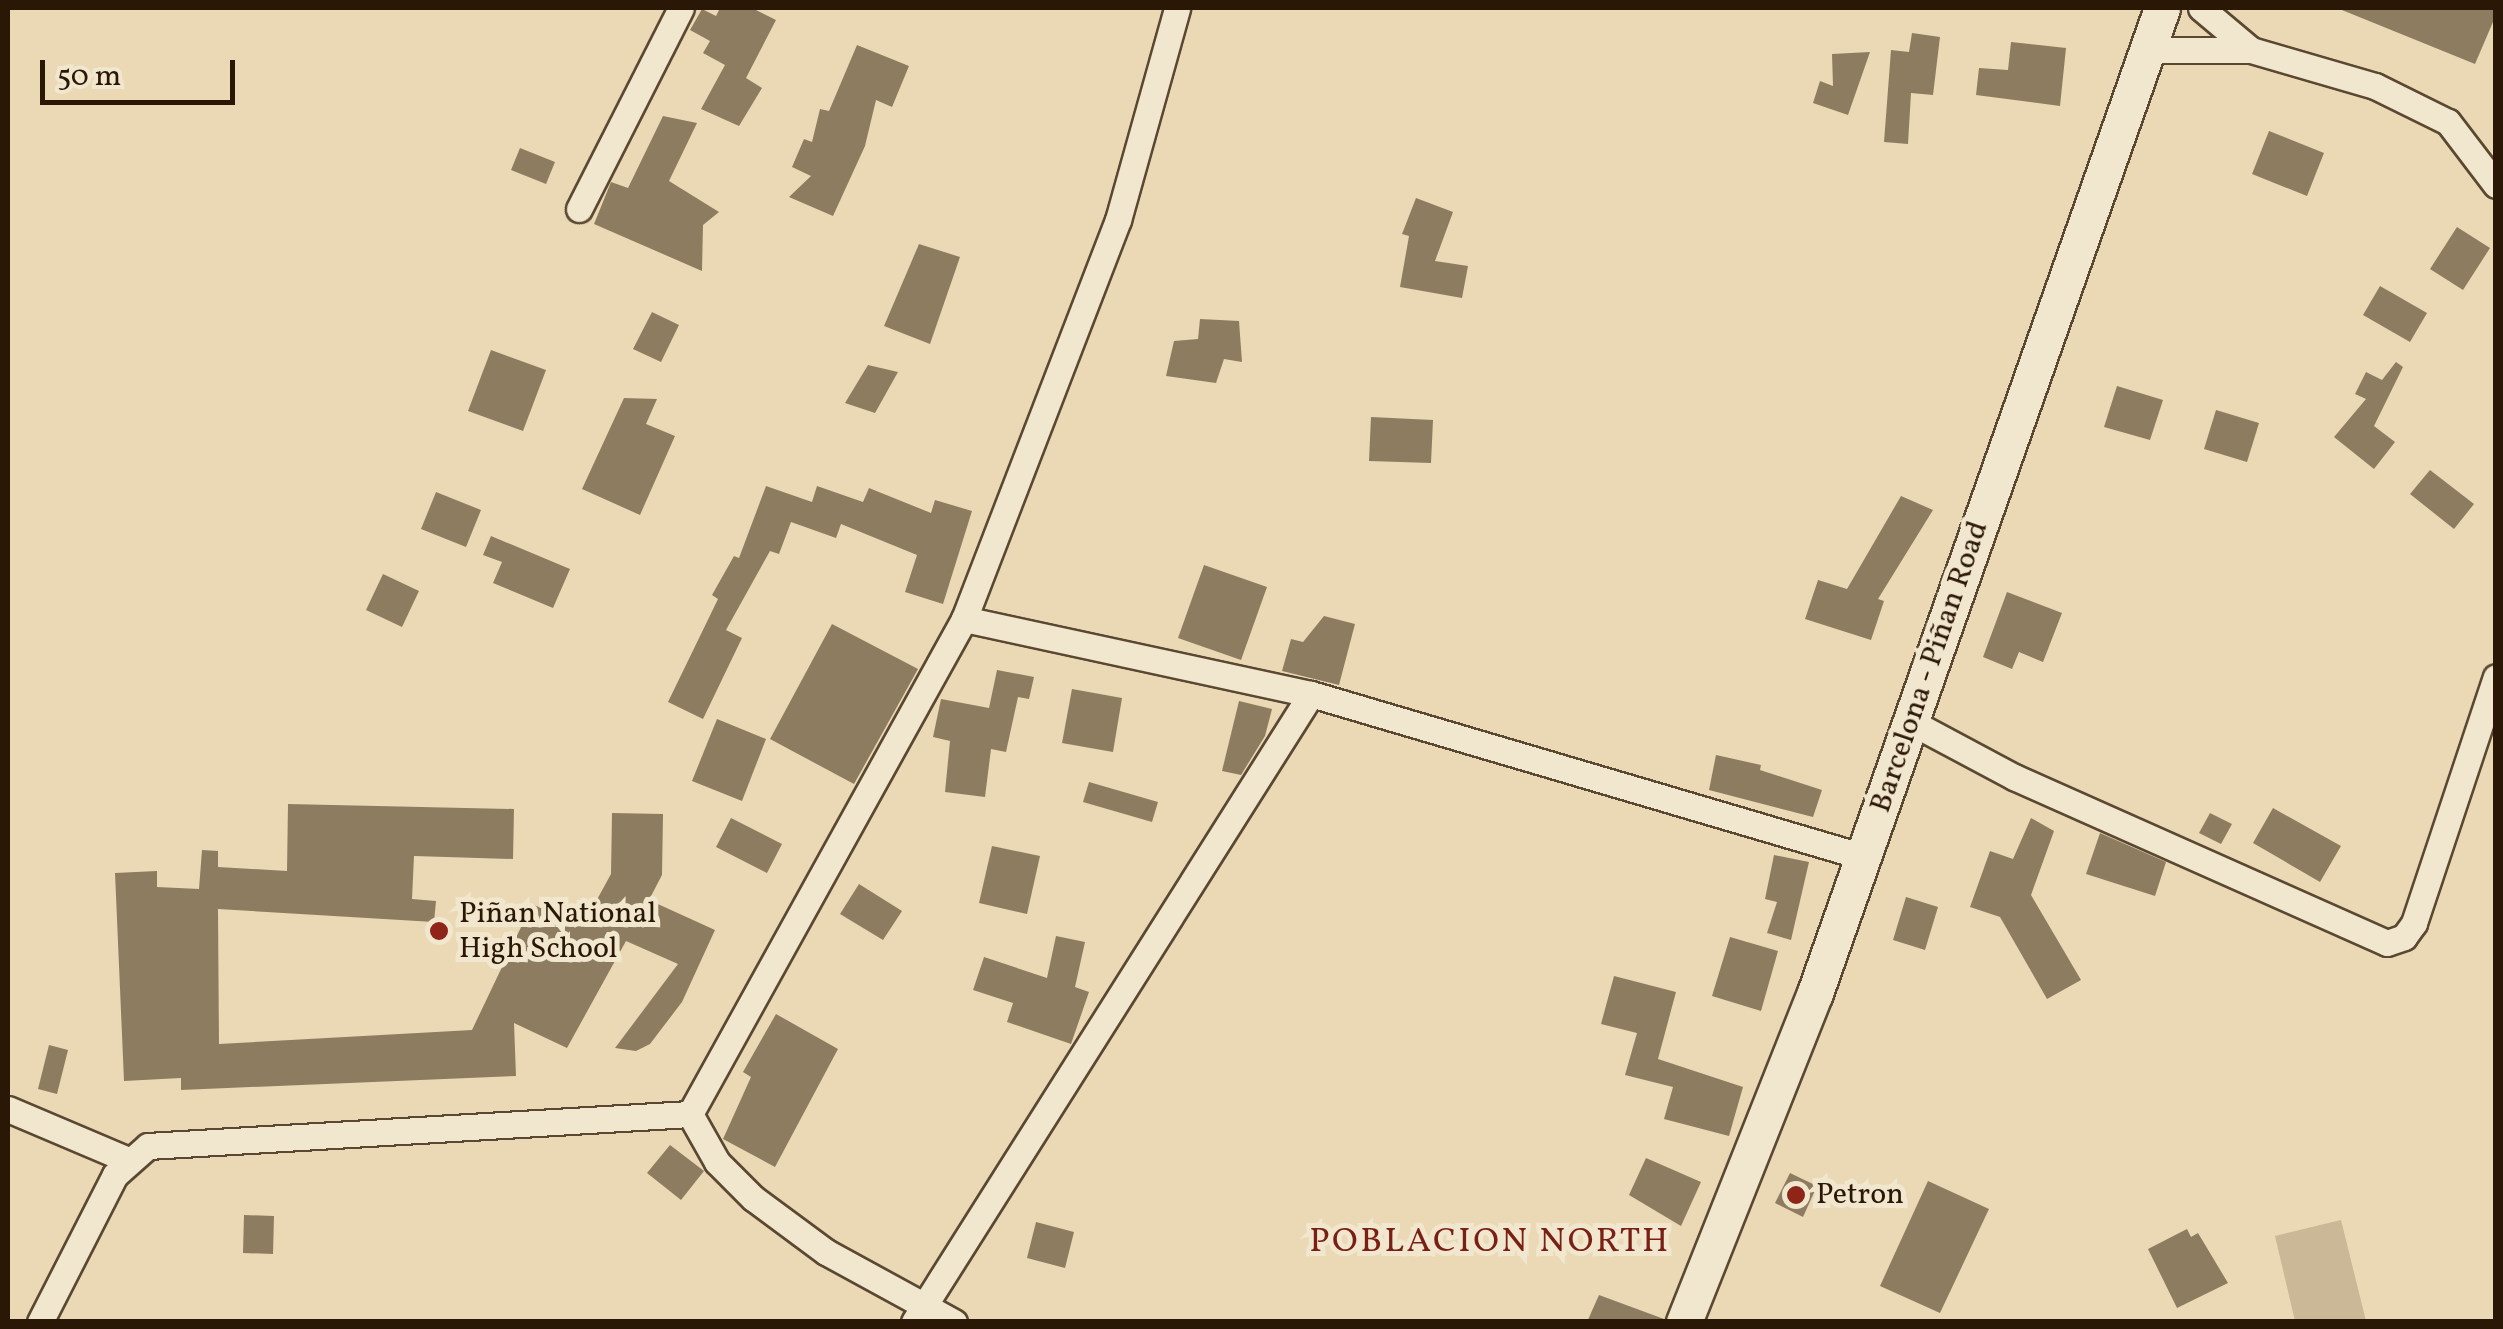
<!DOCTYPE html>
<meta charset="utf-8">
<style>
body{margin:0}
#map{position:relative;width:2503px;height:1329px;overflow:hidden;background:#ead9b4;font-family:Vollkorn,serif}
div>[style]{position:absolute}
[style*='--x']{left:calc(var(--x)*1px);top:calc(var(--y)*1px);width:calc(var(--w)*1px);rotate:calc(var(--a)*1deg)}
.green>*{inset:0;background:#cab896}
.building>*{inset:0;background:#8e7c60}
.roads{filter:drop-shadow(2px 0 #5b4832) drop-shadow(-2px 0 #5b4832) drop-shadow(0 2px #5b4832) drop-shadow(0 -2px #5b4832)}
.minor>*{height:25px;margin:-12.5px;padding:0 12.5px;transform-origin:12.5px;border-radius:12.5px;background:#f1e6ce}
.secondary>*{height:35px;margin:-17.5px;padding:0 17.5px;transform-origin:17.5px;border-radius:17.5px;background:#f1e6ce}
.dots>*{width:28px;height:28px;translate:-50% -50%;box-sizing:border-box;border:5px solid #f1e6ce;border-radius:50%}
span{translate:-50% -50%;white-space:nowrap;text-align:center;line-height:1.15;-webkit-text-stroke:10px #f1e6ce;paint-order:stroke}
.street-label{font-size:30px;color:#2b1706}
.poi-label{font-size:30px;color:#2b1706}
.left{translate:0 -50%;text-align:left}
.quarter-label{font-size:35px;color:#7a1f14;letter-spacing:2.5px}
.frame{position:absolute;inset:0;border:10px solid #2b1706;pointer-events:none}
.scale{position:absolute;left:40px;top:60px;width:195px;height:45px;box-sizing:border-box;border:5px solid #2b1706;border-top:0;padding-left:12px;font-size:30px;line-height:35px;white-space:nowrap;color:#2b1706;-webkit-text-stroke:8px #f1e6ce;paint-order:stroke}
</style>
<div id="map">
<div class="green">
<i style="clip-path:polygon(2341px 1220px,2366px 1321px,2295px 1321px,2275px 1236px)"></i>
</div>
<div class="building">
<i style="clip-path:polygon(720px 8px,752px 8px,776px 20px,746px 78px,762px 88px,739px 126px,701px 109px,725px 65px,703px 53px,710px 41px,690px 30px,702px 9px,716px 16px)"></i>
<i style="clip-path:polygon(2337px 8px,2496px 8px,2496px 15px,2475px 64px)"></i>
<i style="clip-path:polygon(1912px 33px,1940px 37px,1933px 95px,1911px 93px,1908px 144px,1884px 142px,1891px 50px,1909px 52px)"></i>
<i style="clip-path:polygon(2011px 42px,2066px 48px,2060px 106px,1976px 95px,1979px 68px,2008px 70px)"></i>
<i style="clip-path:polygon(857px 45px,909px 66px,892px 107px,876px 100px,865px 146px,833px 216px,789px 197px,811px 176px,792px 167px,804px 139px,812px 142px,820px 109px,829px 111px)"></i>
<i style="clip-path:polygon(1870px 52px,1848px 115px,1813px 103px,1820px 81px,1833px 86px,1832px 54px)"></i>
<i style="clip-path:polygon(663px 116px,697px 123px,669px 181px,719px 212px,703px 225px,702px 271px,594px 224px,611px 182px,628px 188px)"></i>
<i style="clip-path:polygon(2269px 131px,2324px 153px,2307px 196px,2252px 174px)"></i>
<i style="clip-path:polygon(520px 148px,555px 162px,546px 184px,511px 170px)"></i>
<i style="clip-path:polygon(1416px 198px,1453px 212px,1435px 261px,1468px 266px,1462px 298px,1400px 287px,1409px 236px,1402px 234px)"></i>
<i style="clip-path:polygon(2457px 227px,2490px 248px,2463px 290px,2430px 269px)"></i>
<i style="clip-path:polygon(919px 244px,960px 257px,930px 344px,884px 326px)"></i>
<i style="clip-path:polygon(2380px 286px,2427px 313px,2410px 342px,2363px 315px)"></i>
<i style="clip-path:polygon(652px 312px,679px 325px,661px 362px,633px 349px)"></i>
<i style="clip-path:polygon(1200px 319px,1239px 321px,1242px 362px,1224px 359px,1216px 383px,1166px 376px,1174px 341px,1198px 339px)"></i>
<i style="clip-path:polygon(491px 350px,546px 370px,523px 431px,468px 411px)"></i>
<i style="clip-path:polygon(2396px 362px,2403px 367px,2374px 426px,2395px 442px,2374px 469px,2334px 437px,2366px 399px,2355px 394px,2366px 372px,2382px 380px)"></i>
<i style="clip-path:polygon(868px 365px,898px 372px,875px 413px,845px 403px)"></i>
<i style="clip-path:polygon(2117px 386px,2163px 400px,2150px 440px,2104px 427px)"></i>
<i style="clip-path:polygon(624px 398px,657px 399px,646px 424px,675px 436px,640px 515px,582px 489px)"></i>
<i style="clip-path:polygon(2216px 410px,2259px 423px,2247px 462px,2204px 449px)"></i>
<i style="clip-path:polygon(1371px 417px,1433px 420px,1431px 463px,1369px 461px)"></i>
<i style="clip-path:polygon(2430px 470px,2474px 504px,2454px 529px,2410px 494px)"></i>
<i style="clip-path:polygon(766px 486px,812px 502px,817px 486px,863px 502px,869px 488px,931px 513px,935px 500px,972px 511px,943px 604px,905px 592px,917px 555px,841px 524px,836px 538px,791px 522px,779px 554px,770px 551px,726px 630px,742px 638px,703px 719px,668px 702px,718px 599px,712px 595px,734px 556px,739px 558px)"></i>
<i style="clip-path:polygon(436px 492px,481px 510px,466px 547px,421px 529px)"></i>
<i style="clip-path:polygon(1901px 496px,1933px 510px,1878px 599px,1884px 601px,1871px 640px,1805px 619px,1818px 580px,1847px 589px)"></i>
<i style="clip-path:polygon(491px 536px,570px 569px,553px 608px,493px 583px,502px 562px,483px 555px)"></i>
<i style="clip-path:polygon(1204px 565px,1267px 587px,1241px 660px,1178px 638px)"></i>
<i style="clip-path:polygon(383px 574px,419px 591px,402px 627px,366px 610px)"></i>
<i style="clip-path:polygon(2007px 592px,2062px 613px,2043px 662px,2019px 652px,2012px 669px,1983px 657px)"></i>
<i style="clip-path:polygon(1324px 616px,1355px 624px,1339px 685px,1282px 671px,1291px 639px,1303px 642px)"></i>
<i style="clip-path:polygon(832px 624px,918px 669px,854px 784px,770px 739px)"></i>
<i style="clip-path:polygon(997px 670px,1034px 677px,1029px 699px,1018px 697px,1006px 752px,991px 749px,985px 797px,945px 792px,950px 741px,933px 737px,941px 699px,989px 708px)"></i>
<i style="clip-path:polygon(1072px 689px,1122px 698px,1113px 752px,1062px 743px)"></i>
<i style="clip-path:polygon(1239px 701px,1272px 709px,1265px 736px,1241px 775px,1222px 771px)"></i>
<i style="clip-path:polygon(717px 719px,766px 739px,742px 801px,692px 781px)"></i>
<i style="clip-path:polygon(1716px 755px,1761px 765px,1760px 770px,1822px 790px,1813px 817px,1709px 790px)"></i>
<i style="clip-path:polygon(1089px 782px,1158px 802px,1152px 822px,1083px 802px)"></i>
<i style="clip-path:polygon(288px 804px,514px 809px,513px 859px,414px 856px,412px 899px,436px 901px,434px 922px,218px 909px,219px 1044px,472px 1030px,532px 904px,582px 927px,611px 874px,612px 813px,663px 814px,662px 875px,649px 900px,715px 930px,682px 1002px,650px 1044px,636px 1051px,615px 1048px,678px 964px,626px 941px,567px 1048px,514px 1023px,516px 1076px,181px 1090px,181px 1078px,124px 1081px,115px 873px,157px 871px,157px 887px,199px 889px,202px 850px,218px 851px,218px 867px,287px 871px)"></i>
<i style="clip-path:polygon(2273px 808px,2341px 846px,2320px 882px,2253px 843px)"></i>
<i style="clip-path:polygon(2210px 813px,2232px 824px,2221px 844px,2199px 833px)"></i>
<i style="clip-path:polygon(731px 818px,782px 844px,767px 873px,716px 847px)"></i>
<i style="clip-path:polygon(2031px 818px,2054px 831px,2031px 895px,2081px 980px,2047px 999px,2000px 917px,1970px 907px,1990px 851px,2013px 859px)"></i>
<i style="clip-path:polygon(2100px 833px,2166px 862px,2155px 896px,2086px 874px)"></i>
<i style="clip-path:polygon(992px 846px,1040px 856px,1027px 914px,979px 903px)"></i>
<i style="clip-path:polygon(1774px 855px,1809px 862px,1791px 940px,1767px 933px,1777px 902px,1765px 899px)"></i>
<i style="clip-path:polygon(859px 884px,902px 911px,883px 940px,840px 914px)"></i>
<i style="clip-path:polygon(1906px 897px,1938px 907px,1925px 950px,1893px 940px)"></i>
<i style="clip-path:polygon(1056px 936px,1085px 942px,1075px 987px,1089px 992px,1071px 1044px,1007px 1022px,1013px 1003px,973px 990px,984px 957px,1047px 978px)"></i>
<i style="clip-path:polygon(1730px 937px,1778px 951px,1761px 1011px,1712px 996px)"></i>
<i style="clip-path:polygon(1614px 976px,1676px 992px,1658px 1059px,1743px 1087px,1729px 1136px,1664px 1119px,1673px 1087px,1625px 1075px,1637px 1033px,1601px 1024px)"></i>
<i style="clip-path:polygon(776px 1014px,838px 1049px,775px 1167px,723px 1139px,751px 1077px,743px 1072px)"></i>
<i style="clip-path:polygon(49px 1045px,68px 1050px,57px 1094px,38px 1089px)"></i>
<i style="clip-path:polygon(670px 1145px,704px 1171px,681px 1200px,647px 1173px)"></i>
<i style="clip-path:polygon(1646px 1158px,1701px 1182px,1681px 1226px,1629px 1195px)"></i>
<i style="clip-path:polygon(1790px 1173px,1817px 1186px,1803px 1217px,1775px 1203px)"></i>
<i style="clip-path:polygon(1928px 1181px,1989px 1209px,1940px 1313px,1880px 1286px)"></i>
<i style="clip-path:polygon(244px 1215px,274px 1216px,273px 1254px,243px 1253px)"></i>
<i style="clip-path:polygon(1036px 1222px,1074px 1232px,1065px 1268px,1027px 1258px)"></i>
<i style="clip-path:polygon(2187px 1229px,2191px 1237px,2198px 1233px,2228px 1283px,2177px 1308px,2148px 1249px)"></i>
<i style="clip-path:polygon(1599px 1295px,1664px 1319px,1663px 1322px,1587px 1322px)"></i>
</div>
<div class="roads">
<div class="minor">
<i style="--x:2201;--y:8;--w:65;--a:40"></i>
<i style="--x:2147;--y:50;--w:104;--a:0"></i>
<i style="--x:2251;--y:50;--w:129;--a:16.2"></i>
<i style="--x:2375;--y:86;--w:81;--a:26.3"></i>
<i style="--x:2448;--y:122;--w:79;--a:52.7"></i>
<i style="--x:579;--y:209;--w:225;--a:-63.1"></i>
<i style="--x:964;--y:619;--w:355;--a:12.2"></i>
<i style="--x:1311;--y:694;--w:577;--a:16.42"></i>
<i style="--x:1911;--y:722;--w:117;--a:28.1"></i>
<i style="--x:2014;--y:777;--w:408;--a:24"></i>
<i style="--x:2387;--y:943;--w:18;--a:-19"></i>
<i style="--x:2404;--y:937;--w:17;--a:-54"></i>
<i style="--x:2414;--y:923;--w:259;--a:-71.6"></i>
<i style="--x:8;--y:1109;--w:130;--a:23"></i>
<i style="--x:690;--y:1114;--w:566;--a:-61.03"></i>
<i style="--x:964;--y:619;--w:428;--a:-68.9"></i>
<i style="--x:1118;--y:220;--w:220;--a:-74.4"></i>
<i style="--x:690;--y:1114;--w:55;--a:60.6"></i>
<i style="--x:717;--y:1162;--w:51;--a:45"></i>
<i style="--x:753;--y:1198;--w:91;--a:36.5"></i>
<i style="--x:826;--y:1252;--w:146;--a:28.7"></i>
<i style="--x:40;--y:1322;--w:165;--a:-63"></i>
<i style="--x:115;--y:1175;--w:44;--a:-41.3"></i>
<i style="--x:148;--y:1146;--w:543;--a:-3.38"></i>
<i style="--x:914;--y:1322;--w:743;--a:-57.7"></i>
</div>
<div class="secondary">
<i style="--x:1684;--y:1322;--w:354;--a:-68.3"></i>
<i style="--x:1815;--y:993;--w:1044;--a:-70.59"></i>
</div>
</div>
<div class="dots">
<i style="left:439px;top:931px;background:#8f2418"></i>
<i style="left:1796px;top:1195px;background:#8f2418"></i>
</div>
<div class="street-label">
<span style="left:1930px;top:667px;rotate:-71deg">Barcelona - Piñan Road</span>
</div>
<div class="poi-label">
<span class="left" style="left:459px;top:931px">Piñan National<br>High School</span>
<span class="left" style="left:1816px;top:1195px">Petron</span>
</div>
<div class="quarter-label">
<span style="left:1490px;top:1242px">POBLACION NORTH</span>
</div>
<div class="frame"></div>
<div class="scale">50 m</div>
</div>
